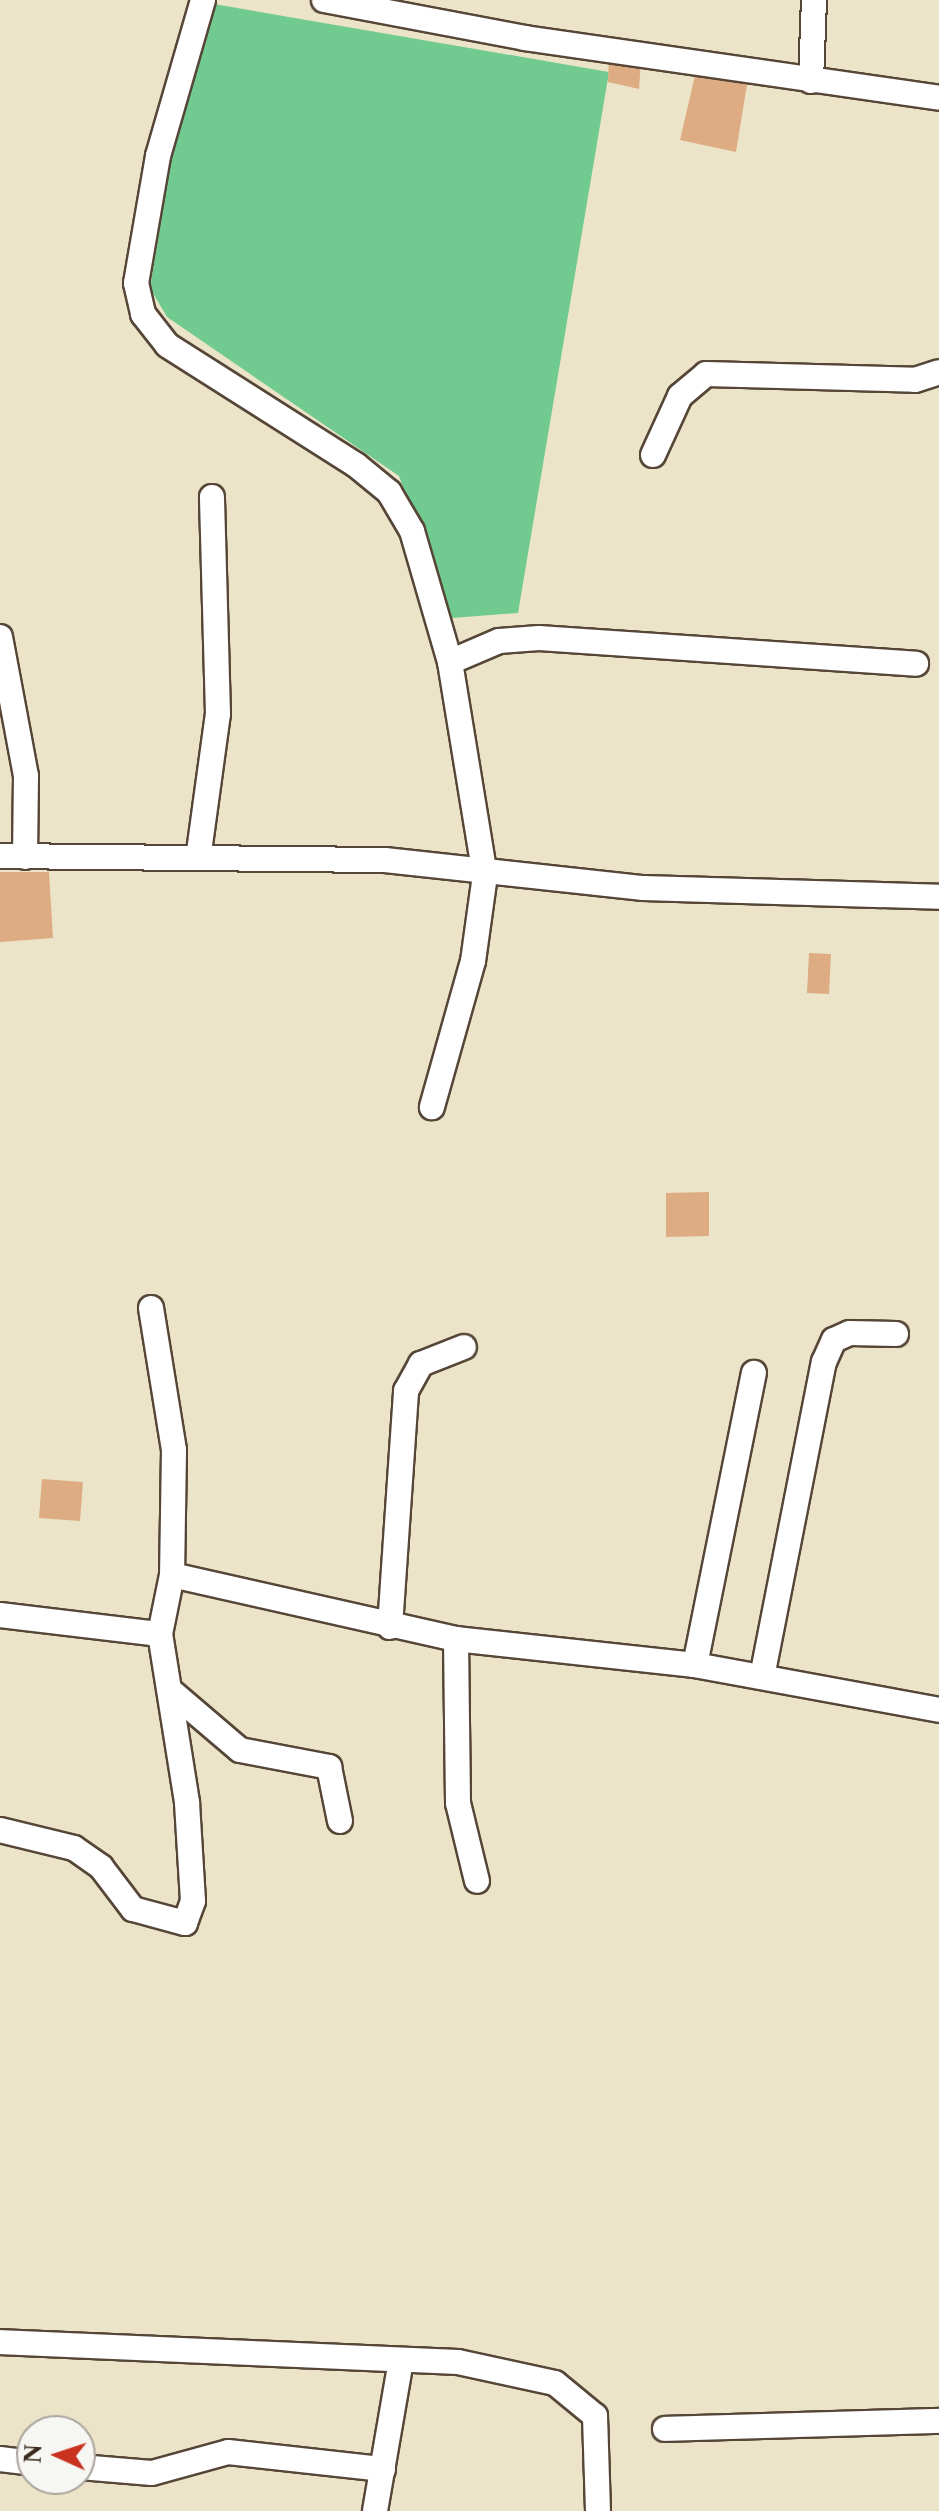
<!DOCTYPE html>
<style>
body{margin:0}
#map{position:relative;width:939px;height:2511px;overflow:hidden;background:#ece4c8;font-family:"Libre Caslon Text",serif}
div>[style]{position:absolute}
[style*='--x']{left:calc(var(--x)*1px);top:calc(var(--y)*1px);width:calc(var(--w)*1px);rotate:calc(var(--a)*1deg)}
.green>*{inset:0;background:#71cb91}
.building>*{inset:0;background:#ddac82}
.roads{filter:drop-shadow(2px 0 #564638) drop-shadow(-2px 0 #564638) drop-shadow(0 2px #564638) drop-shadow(0 -2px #564638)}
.minor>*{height:24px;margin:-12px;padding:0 12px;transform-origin:12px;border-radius:12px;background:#fff}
span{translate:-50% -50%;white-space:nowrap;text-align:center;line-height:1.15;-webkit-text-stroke:8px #f6f6f2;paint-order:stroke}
.north{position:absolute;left:16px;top:2415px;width:80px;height:80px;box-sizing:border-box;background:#f6f6f2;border:2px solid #aba49d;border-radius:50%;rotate:273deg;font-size:22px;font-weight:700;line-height:32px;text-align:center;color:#3b2a1e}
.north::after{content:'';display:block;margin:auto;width:28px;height:36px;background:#c8321e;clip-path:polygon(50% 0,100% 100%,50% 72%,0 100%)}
</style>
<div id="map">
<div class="green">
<i style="clip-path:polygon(214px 4px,609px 72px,518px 613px,452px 618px,399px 476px,167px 317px,150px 288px,175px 133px)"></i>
</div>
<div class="building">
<i style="clip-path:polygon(609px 58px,641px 62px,639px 89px,608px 82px)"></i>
<i style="clip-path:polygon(699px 58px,750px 66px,736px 152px,680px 140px)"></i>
<i style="clip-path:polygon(0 872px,49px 872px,53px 938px,0 942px)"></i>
<i style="clip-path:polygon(809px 953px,831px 954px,829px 994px,807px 993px)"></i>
<i style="clip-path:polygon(709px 1192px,709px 1236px,666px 1237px,666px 1193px)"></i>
<i style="clip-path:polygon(42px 1479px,83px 1482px,80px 1521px,39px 1518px)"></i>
</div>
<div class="roads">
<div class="minor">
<i style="--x:203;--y:0;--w:162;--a:106.1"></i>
<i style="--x:158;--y:156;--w:129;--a:99.8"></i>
<i style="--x:136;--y:283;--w:32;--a:77"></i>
<i style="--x:143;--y:314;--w:39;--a:52"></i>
<i style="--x:167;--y:345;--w:224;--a:32.4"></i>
<i style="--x:356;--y:465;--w:43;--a:39.3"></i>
<i style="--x:389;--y:492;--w:45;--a:59.5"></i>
<i style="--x:412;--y:531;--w:136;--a:73.8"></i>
<i style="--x:450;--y:662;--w:216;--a:80.7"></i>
<i style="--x:485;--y:875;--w:87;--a:97.9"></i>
<i style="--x:473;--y:961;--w:152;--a:105.7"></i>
<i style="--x:324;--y:0;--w:205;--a:10.7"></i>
<i style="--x:525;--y:38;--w:418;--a:8.2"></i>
<i style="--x:811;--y:81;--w:81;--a:-87.9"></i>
<i style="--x:653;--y:455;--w:65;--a:-65.4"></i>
<i style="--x:680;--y:396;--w:34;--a:-40"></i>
<i style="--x:706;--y:374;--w:209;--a:1.6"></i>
<i style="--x:915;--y:380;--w:25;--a:-18"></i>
<i style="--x:0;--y:637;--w:141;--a:79.4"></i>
<i style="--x:26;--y:776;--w:81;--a:90.7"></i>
<i style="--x:450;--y:662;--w:53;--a:-23.2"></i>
<i style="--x:499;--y:641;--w:40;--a:-4.3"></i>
<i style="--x:539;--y:638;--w:378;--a:3.9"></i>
<i style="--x:199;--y:852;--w:139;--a:-82.2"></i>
<i style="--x:218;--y:714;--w:217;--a:-91.6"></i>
<i style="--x:0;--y:856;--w:385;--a:0.6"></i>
<i style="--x:385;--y:860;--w:260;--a:6.2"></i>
<i style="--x:643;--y:888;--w:296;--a:1.7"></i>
<i style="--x:151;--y:1308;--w:144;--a:80.8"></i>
<i style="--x:174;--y:1450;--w:125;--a:90.9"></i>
<i style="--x:0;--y:1615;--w:161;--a:6.8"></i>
<i style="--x:160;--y:1634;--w:60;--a:-78.5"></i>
<i style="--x:172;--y:1575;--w:291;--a:12.7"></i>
<i style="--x:456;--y:1639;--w:240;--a:6.2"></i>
<i style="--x:695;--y:1665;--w:248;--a:10.4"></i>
<i style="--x:390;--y:1627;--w:237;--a:-86.1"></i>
<i style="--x:406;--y:1391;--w:31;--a:-61"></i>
<i style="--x:421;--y:1364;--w:46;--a:-21.6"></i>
<i style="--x:456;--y:1639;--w:164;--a:89.3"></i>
<i style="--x:458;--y:1803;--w:80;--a:76.3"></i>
<i style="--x:695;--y:1665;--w:298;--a:-78.6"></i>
<i style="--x:762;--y:1677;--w:321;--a:-78.9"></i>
<i style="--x:824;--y:1362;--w:24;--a:-66"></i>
<i style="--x:834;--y:1340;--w:17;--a:-24"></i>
<i style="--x:850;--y:1333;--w:46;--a:1.2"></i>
<i style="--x:173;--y:1693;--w:88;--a:40.4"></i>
<i style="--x:240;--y:1750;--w:91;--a:10.8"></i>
<i style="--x:329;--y:1767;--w:55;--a:78.5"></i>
<i style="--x:0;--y:1830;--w:76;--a:13.7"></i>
<i style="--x:74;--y:1848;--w:33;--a:35"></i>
<i style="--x:101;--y:1867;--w:53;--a:52.7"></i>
<i style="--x:133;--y:1909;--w:54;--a:15.1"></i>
<i style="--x:185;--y:1923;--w:23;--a:-70"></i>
<i style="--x:193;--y:1901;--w:99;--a:-93.5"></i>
<i style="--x:187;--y:1802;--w:170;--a:-99.1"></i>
<i style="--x:0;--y:2342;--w:458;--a:2.5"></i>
<i style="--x:458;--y:2362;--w:99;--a:12.2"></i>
<i style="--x:555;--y:2383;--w:52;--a:39.5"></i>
<i style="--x:595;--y:2416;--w:95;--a:88.2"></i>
<i style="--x:665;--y:2429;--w:274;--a:-1.7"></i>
<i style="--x:0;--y:2459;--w:32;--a:7"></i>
<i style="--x:80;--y:2467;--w:72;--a:4.8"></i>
<i style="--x:152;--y:2473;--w:79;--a:-15.4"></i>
<i style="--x:228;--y:2452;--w:156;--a:6.3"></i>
<i style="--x:375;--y:2511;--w:153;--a:-80.2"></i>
</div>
</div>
<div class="north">N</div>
</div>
